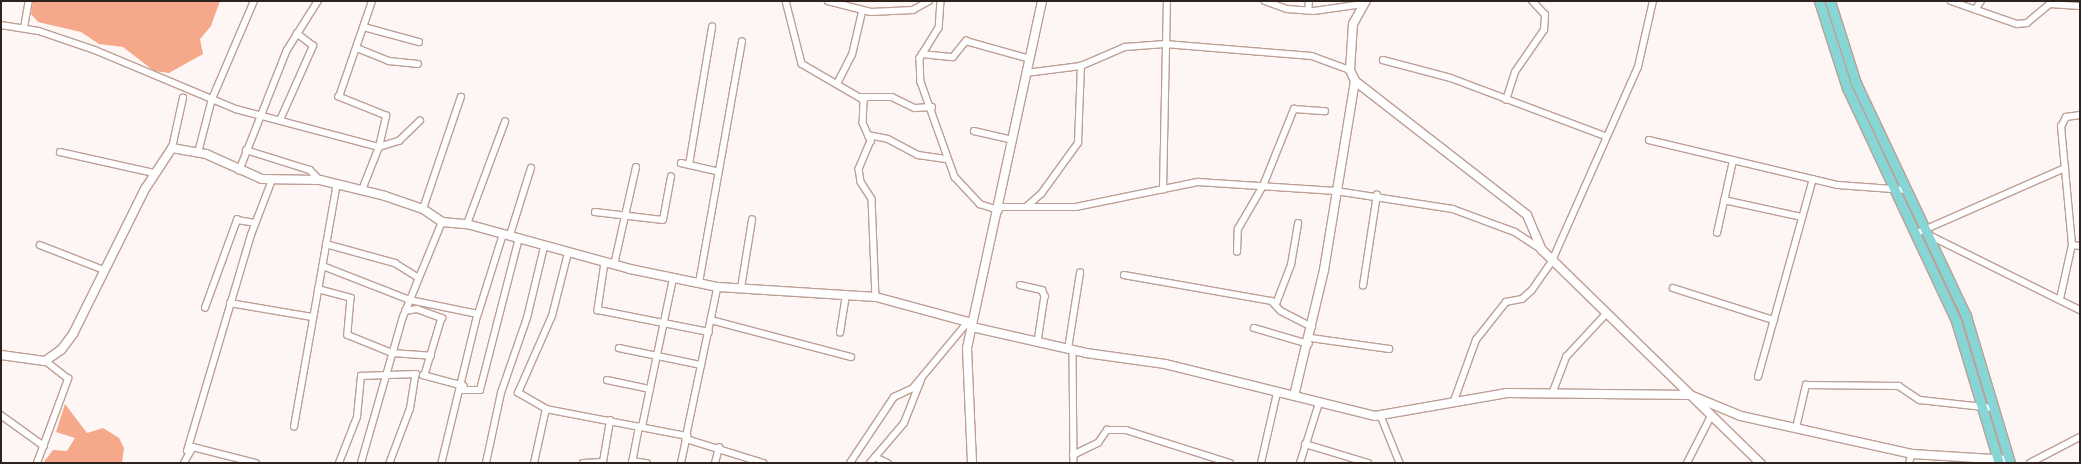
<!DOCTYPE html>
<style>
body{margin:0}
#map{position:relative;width:2081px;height:464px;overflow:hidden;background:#fdf6f4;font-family:Merriweather,serif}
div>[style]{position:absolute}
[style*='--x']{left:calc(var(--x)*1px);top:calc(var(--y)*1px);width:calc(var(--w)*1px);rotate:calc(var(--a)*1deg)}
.water>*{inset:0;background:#f6a88b}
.roads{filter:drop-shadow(1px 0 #bd9f94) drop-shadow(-1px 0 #bd9f94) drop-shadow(0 1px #bd9f94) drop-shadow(0 -1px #bd9f94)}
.street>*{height:5.5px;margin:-2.75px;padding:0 2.75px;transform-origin:2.75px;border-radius:2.75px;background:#fff}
.secondary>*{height:8px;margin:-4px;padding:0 4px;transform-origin:4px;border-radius:4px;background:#fff}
.primary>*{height:9px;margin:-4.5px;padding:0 4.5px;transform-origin:4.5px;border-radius:4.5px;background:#85d6d5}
span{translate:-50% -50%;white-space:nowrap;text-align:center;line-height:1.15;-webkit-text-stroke:5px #fff;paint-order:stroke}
.frame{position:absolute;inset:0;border:2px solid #2e221e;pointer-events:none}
</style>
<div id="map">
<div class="water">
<i style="clip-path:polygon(33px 1px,220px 1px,211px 26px,200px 39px,203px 54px,169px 73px,154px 71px,123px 47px,99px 44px,81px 32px,38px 22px,31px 14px)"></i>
<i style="clip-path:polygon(65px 404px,87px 433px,103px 428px,119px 438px,124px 448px,122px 463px,43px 463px,53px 450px,67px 451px,75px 438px,56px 432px)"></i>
</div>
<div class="roads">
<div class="street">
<i style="--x:786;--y:1;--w:65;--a:75.7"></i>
<i style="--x:802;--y:64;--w:72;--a:30.1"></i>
<i style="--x:864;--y:100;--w:23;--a:92"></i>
<i style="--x:863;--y:123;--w:20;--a:66"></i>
<i style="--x:871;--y:141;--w:30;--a:113"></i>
<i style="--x:859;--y:169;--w:13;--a:81"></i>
<i style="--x:861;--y:182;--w:20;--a:57"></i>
<i style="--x:872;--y:199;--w:98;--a:87.7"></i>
<i style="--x:828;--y:1;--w:44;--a:14.3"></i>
<i style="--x:871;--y:12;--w:42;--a:-2.7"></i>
<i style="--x:913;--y:10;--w:18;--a:-29"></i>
<i style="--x:941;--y:1;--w:27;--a:94"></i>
<i style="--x:939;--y:28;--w:36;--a:122"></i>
<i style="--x:920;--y:58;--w:24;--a:88"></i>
<i style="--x:921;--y:82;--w:101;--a:70.3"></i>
<i style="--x:955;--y:177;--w:37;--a:47"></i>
<i style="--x:980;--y:204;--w:20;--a:18"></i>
<i style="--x:1265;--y:1;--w:23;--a:20"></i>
<i style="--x:1287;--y:9;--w:27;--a:4"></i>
<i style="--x:1314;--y:11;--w:49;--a:-8.1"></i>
<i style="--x:1951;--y:1;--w:70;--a:19.2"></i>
<i style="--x:2017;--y:24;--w:10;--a:-6"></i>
<i style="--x:2027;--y:23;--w:30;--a:-40"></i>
<i style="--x:2050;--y:4;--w:30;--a:4"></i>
<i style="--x:1975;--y:10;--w:11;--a:-56"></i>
<i style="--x:1308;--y:11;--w:10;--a:-84"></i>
<i style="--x:1;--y:25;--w:38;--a:9"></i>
<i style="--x:39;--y:31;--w:59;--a:18.7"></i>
<i style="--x:95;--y:50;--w:153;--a:22.7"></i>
<i style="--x:236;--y:109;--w:148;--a:14.9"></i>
<i style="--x:379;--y:147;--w:32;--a:-77"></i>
<i style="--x:386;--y:116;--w:51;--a:-158"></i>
<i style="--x:339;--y:97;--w:102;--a:-71"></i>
<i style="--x:364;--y:27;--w:57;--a:15.3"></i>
<i style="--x:24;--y:28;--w:27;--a:-80"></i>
<i style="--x:357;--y:48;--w:35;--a:22"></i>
<i style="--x:389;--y:61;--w:29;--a:6"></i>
<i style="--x:922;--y:54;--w:31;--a:6"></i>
<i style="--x:953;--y:57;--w:21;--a:-51"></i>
<i style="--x:966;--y:41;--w:66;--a:15.7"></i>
<i style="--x:1383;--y:60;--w:70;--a:14.8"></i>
<i style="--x:1451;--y:78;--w:165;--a:20.6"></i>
<i style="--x:1026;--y:73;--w:55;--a:-7.3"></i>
<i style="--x:1081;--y:66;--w:48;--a:-23.4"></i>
<i style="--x:1125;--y:47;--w:40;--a:-4.3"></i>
<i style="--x:1165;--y:44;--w:147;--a:4.7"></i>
<i style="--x:1312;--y:56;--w:40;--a:20.2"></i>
<i style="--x:838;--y:82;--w:30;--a:-63"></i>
<i style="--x:852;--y:55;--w:44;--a:-76.9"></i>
<i style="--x:860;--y:97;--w:32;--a:0"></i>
<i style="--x:892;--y:97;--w:25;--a:26"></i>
<i style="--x:915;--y:108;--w:17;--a:-3"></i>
<i style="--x:1506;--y:100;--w:29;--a:-72"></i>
<i style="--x:1515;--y:72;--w:51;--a:-55.4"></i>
<i style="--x:1544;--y:30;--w:15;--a:-86"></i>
<i style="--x:1545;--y:15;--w:19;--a:-133"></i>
<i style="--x:281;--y:118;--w:79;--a:-66"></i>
<i style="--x:313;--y:46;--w:20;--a:-143"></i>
<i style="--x:974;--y:131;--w:37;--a:13"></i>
<i style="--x:868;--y:135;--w:20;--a:11"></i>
<i style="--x:888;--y:139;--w:34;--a:28"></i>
<i style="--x:918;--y:155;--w:28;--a:8"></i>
<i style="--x:1649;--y:140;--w:194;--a:13.4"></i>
<i style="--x:1838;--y:185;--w:68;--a:4.2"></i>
<i style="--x:172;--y:148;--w:51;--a:-77.6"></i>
<i style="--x:246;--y:150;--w:67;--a:17.4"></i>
<i style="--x:310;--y:170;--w:14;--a:45"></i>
<i style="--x:60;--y:152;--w:96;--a:12.6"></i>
<i style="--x:198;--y:153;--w:56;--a:-75.5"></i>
<i style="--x:212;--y:99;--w:107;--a:-66.8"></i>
<i style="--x:681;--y:163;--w:37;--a:13"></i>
<i style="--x:689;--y:165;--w:140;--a:-80.5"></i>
<i style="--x:239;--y:171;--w:130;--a:-68.4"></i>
<i style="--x:287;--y:50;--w:58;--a:-57.7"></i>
<i style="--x:362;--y:190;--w:46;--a:-68.4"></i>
<i style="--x:379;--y:147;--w:21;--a:-17"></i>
<i style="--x:399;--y:141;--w:29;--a:-44"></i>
<i style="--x:1163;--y:190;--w:189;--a:-88.8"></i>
<i style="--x:1724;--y:200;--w:80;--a:12.3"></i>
<i style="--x:999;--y:207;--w:77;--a:0"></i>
<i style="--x:1076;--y:207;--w:125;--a:-11.6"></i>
<i style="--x:1198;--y:182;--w:138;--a:3.7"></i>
<i style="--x:1336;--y:191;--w:118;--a:8.7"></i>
<i style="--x:1453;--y:209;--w:66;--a:20.4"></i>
<i style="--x:1515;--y:232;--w:31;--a:33"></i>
<i style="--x:1026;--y:207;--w:20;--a:-41"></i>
<i style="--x:1041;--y:194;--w:63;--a:-54"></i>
<i style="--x:1078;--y:143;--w:77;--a:-87.8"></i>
<i style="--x:423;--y:209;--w:118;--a:-71.3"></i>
<i style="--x:595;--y:212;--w:68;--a:6.7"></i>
<i style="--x:663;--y:220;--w:44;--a:-79.5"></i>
<i style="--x:467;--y:224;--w:109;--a:-69.6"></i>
<i style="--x:1717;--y:233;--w:74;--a:-77.5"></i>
<i style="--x:1915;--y:234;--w:164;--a:-23.7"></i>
<i style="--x:1927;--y:234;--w:171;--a:26.4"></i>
<i style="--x:510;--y:235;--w:70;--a:-72.6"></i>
<i style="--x:326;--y:244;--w:72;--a:15.4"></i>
<i style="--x:395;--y:263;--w:28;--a:32"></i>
<i style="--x:40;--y:245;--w:69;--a:21.3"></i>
<i style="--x:2072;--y:245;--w:8;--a:7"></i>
<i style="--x:1237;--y:252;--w:23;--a:-88"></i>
<i style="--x:1238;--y:229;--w:50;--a:-59.8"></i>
<i style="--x:1263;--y:186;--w:83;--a:-68.1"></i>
<i style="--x:1294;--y:109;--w:31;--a:4"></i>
<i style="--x:605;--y:263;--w:48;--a:98.5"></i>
<i style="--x:598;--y:310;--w:113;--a:11.2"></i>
<i style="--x:614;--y:265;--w:100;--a:-77.3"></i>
<i style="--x:323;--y:266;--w:93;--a:21.3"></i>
<i style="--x:410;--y:300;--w:69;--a:11.6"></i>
<i style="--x:478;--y:314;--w:153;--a:103.6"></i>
<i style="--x:1124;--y:275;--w:150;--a:10"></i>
<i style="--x:1272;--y:301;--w:13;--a:48"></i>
<i style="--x:1281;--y:311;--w:35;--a:27"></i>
<i style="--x:699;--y:283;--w:245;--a:-79.9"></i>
<i style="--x:1020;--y:285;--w:23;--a:13"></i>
<i style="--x:1042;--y:290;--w:7;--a:63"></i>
<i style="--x:1045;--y:296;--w:47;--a:98.7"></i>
<i style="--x:1363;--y:286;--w:92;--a:-81.3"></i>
<i style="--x:718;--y:287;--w:155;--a:101.9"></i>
<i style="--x:686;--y:439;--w:81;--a:17.3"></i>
<i style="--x:741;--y:288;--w:69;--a:-80.8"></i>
<i style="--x:1673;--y:288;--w:106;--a:17.6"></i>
<i style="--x:318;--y:289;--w:34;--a:15"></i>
<i style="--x:351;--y:298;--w:37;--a:95"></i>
<i style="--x:348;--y:335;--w:48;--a:22.2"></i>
<i style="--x:392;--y:353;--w:39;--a:4"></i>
<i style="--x:2060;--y:299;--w:55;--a:-77.5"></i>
<i style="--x:2072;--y:245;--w:119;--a:-95.3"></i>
<i style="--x:2061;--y:127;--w:11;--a:-63"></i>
<i style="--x:2066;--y:117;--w:14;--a:-8"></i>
<i style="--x:230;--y:303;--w:83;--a:9.7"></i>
<i style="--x:1276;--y:304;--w:42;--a:-69"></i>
<i style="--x:1291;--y:265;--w:42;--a:-80.3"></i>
<i style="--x:205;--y:308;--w:94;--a:-70"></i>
<i style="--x:237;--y:220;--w:18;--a:9"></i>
<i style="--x:405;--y:311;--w:12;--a:-9"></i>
<i style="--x:417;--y:309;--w:27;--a:20"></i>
<i style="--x:442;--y:318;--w:59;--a:106.6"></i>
<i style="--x:478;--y:314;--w:84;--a:-72.6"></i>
<i style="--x:711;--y:320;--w:145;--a:14.8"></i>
<i style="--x:1254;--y:328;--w:57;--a:16.2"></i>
<i style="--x:840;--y:333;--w:39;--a:-81"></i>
<i style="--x:1311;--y:338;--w:79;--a:8"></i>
<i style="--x:619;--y:348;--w:84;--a:11.7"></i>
<i style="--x:1068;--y:349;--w:77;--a:-81"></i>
<i style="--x:1073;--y:350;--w:113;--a:89.5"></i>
<i style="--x:423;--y:375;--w:42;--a:15"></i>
<i style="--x:1758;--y:377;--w:205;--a:-74.5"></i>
<i style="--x:607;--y:380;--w:44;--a:11.8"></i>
<i style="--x:463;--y:390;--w:17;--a:0"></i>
<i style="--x:480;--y:390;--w:157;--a:-75.6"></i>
<i style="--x:1552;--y:394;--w:40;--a:-69"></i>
<i style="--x:1566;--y:357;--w:59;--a:-47.1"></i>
<i style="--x:1454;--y:401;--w:65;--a:-70.2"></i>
<i style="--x:1476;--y:340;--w:48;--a:-51.7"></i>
<i style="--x:1506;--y:302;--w:16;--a:-11"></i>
<i style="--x:1522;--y:299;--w:13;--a:-42"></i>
<i style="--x:1532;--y:290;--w:35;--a:-55"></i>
<i style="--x:1552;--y:261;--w:212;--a:-66.1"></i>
<i style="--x:1638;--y:67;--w:68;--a:-77.2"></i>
<i style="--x:546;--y:409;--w:32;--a:-150"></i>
<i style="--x:518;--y:393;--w:84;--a:-66.2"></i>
<i style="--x:552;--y:316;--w:65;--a:-75.7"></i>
<i style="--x:1;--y:415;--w:53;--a:35.8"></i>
<i style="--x:1381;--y:416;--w:51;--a:68"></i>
<i style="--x:294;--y:427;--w:247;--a:-80"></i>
<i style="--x:642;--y:427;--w:152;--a:-78.2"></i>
<i style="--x:1796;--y:428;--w:44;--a:-76.9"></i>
<i style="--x:1806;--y:385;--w:93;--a:0.6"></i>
<i style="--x:1899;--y:386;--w:25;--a:34"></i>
<i style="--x:1920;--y:400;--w:73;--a:6.3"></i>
<i style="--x:1305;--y:444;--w:66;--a:16.8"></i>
<i style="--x:187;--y:451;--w:225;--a:-73.5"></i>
<i style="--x:251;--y:235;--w:59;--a:-69.1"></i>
<i style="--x:1073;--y:455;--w:28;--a:-26"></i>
<i style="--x:1098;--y:443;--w:16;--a:-55"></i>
<i style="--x:1107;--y:430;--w:19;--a:0"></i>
<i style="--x:1126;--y:430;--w:109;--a:17.6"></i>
<i style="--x:875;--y:457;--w:14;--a:25"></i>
<i style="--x:632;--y:461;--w:15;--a:8"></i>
<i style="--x:37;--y:463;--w:90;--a:-69.7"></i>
<i style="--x:68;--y:379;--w:29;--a:-142"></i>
<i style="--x:184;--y:463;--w:18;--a:-61"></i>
<i style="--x:193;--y:447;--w:65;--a:14.3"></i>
<i style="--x:339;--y:463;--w:49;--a:-68.6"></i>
<i style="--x:357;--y:417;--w:41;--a:-84.4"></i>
<i style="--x:361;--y:376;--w:55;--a:-2.1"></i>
<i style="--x:416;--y:374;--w:36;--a:99"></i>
<i style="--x:410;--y:410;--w:57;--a:110.7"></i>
<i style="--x:361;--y:463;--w:152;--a:-74"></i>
<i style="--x:403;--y:317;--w:103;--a:-67.7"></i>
<i style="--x:486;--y:463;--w:72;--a:-77.9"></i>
<i style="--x:501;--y:393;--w:79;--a:-70.9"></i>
<i style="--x:527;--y:318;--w:73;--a:-76.5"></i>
<i style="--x:534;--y:463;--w:55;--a:-77.5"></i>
<i style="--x:546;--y:409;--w:144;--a:10.8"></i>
<i style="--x:583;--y:463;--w:20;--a:-3"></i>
<i style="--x:603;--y:462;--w:42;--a:-80.3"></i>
<i style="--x:632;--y:463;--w:37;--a:-79"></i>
<i style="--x:681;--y:463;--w:25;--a:-78"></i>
<i style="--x:715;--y:463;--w:16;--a:-75"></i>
<i style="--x:850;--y:463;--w:79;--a:-56.3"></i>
<i style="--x:894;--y:397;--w:21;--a:-25"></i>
<i style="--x:913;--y:388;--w:86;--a:-50.2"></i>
<i style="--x:870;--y:463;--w:52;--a:-49.6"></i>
<i style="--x:904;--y:423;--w:46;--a:-68.4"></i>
<i style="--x:1261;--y:463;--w:72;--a:-77.1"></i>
<i style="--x:1300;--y:463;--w:63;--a:-72.4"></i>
<i style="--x:1687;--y:463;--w:53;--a:-62.9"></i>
<i style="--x:1909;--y:463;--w:9;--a:-72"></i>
<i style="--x:2030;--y:463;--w:56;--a:-27.5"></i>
</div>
<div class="secondary">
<i style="--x:1355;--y:81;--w:218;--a:37.9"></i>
<i style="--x:1527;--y:215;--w:38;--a:67"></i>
<i style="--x:1542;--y:250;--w:305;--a:44.3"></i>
<i style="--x:1;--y:355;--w:44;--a:7.8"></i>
<i style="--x:45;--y:361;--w:19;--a:-35"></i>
<i style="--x:61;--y:350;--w:20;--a:-53"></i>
<i style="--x:73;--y:334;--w:162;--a:-63.6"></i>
<i style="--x:145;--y:189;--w:49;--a:-56.6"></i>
<i style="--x:172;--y:148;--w:35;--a:10"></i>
<i style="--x:206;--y:154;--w:61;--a:24.1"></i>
<i style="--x:262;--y:179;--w:58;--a:1"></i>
<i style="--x:320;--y:180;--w:67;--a:13.8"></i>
<i style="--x:385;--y:196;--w:40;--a:18.9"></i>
<i style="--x:423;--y:209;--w:23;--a:34"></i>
<i style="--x:442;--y:222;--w:25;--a:5"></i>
<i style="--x:467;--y:224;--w:169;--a:15.4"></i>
<i style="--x:630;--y:269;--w:90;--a:11.6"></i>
<i style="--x:718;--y:287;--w:158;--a:3.6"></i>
<i style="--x:876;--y:297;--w:95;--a:15.2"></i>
<i style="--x:968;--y:322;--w:6;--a:51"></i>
<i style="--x:972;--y:327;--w:117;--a:12.8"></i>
<i style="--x:1086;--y:353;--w:80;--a:7.9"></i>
<i style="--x:1165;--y:364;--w:216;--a:13.9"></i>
<i style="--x:1375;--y:416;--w:134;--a:-9.9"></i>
<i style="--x:1507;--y:393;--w:183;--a:0.6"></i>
<i style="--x:1690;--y:395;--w:55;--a:22.4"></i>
<i style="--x:1741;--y:416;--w:175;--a:12.5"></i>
<i style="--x:1912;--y:454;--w:97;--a:3.5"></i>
<i style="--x:1294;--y:396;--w:130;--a:-76.6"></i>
<i style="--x:1324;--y:270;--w:192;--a:-80.7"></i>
<i style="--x:1355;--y:81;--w:12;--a:-114"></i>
<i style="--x:1350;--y:70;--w:46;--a:-86.3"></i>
<i style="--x:1353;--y:24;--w:26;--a:-61"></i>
<i style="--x:972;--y:463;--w:115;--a:-92.5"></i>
<i style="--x:967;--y:348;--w:355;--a:-77.8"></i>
</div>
<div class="primary">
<i style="--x:1819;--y:1;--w:91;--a:72.2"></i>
<i style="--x:1847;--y:88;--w:257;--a:64.9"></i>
<i style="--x:1956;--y:321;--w:148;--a:73.2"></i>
<i style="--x:1830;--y:1;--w:86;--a:72.4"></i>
<i style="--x:1856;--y:83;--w:258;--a:64.7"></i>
<i style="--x:1966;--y:316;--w:153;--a:73.3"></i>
</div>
</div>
<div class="frame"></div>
</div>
